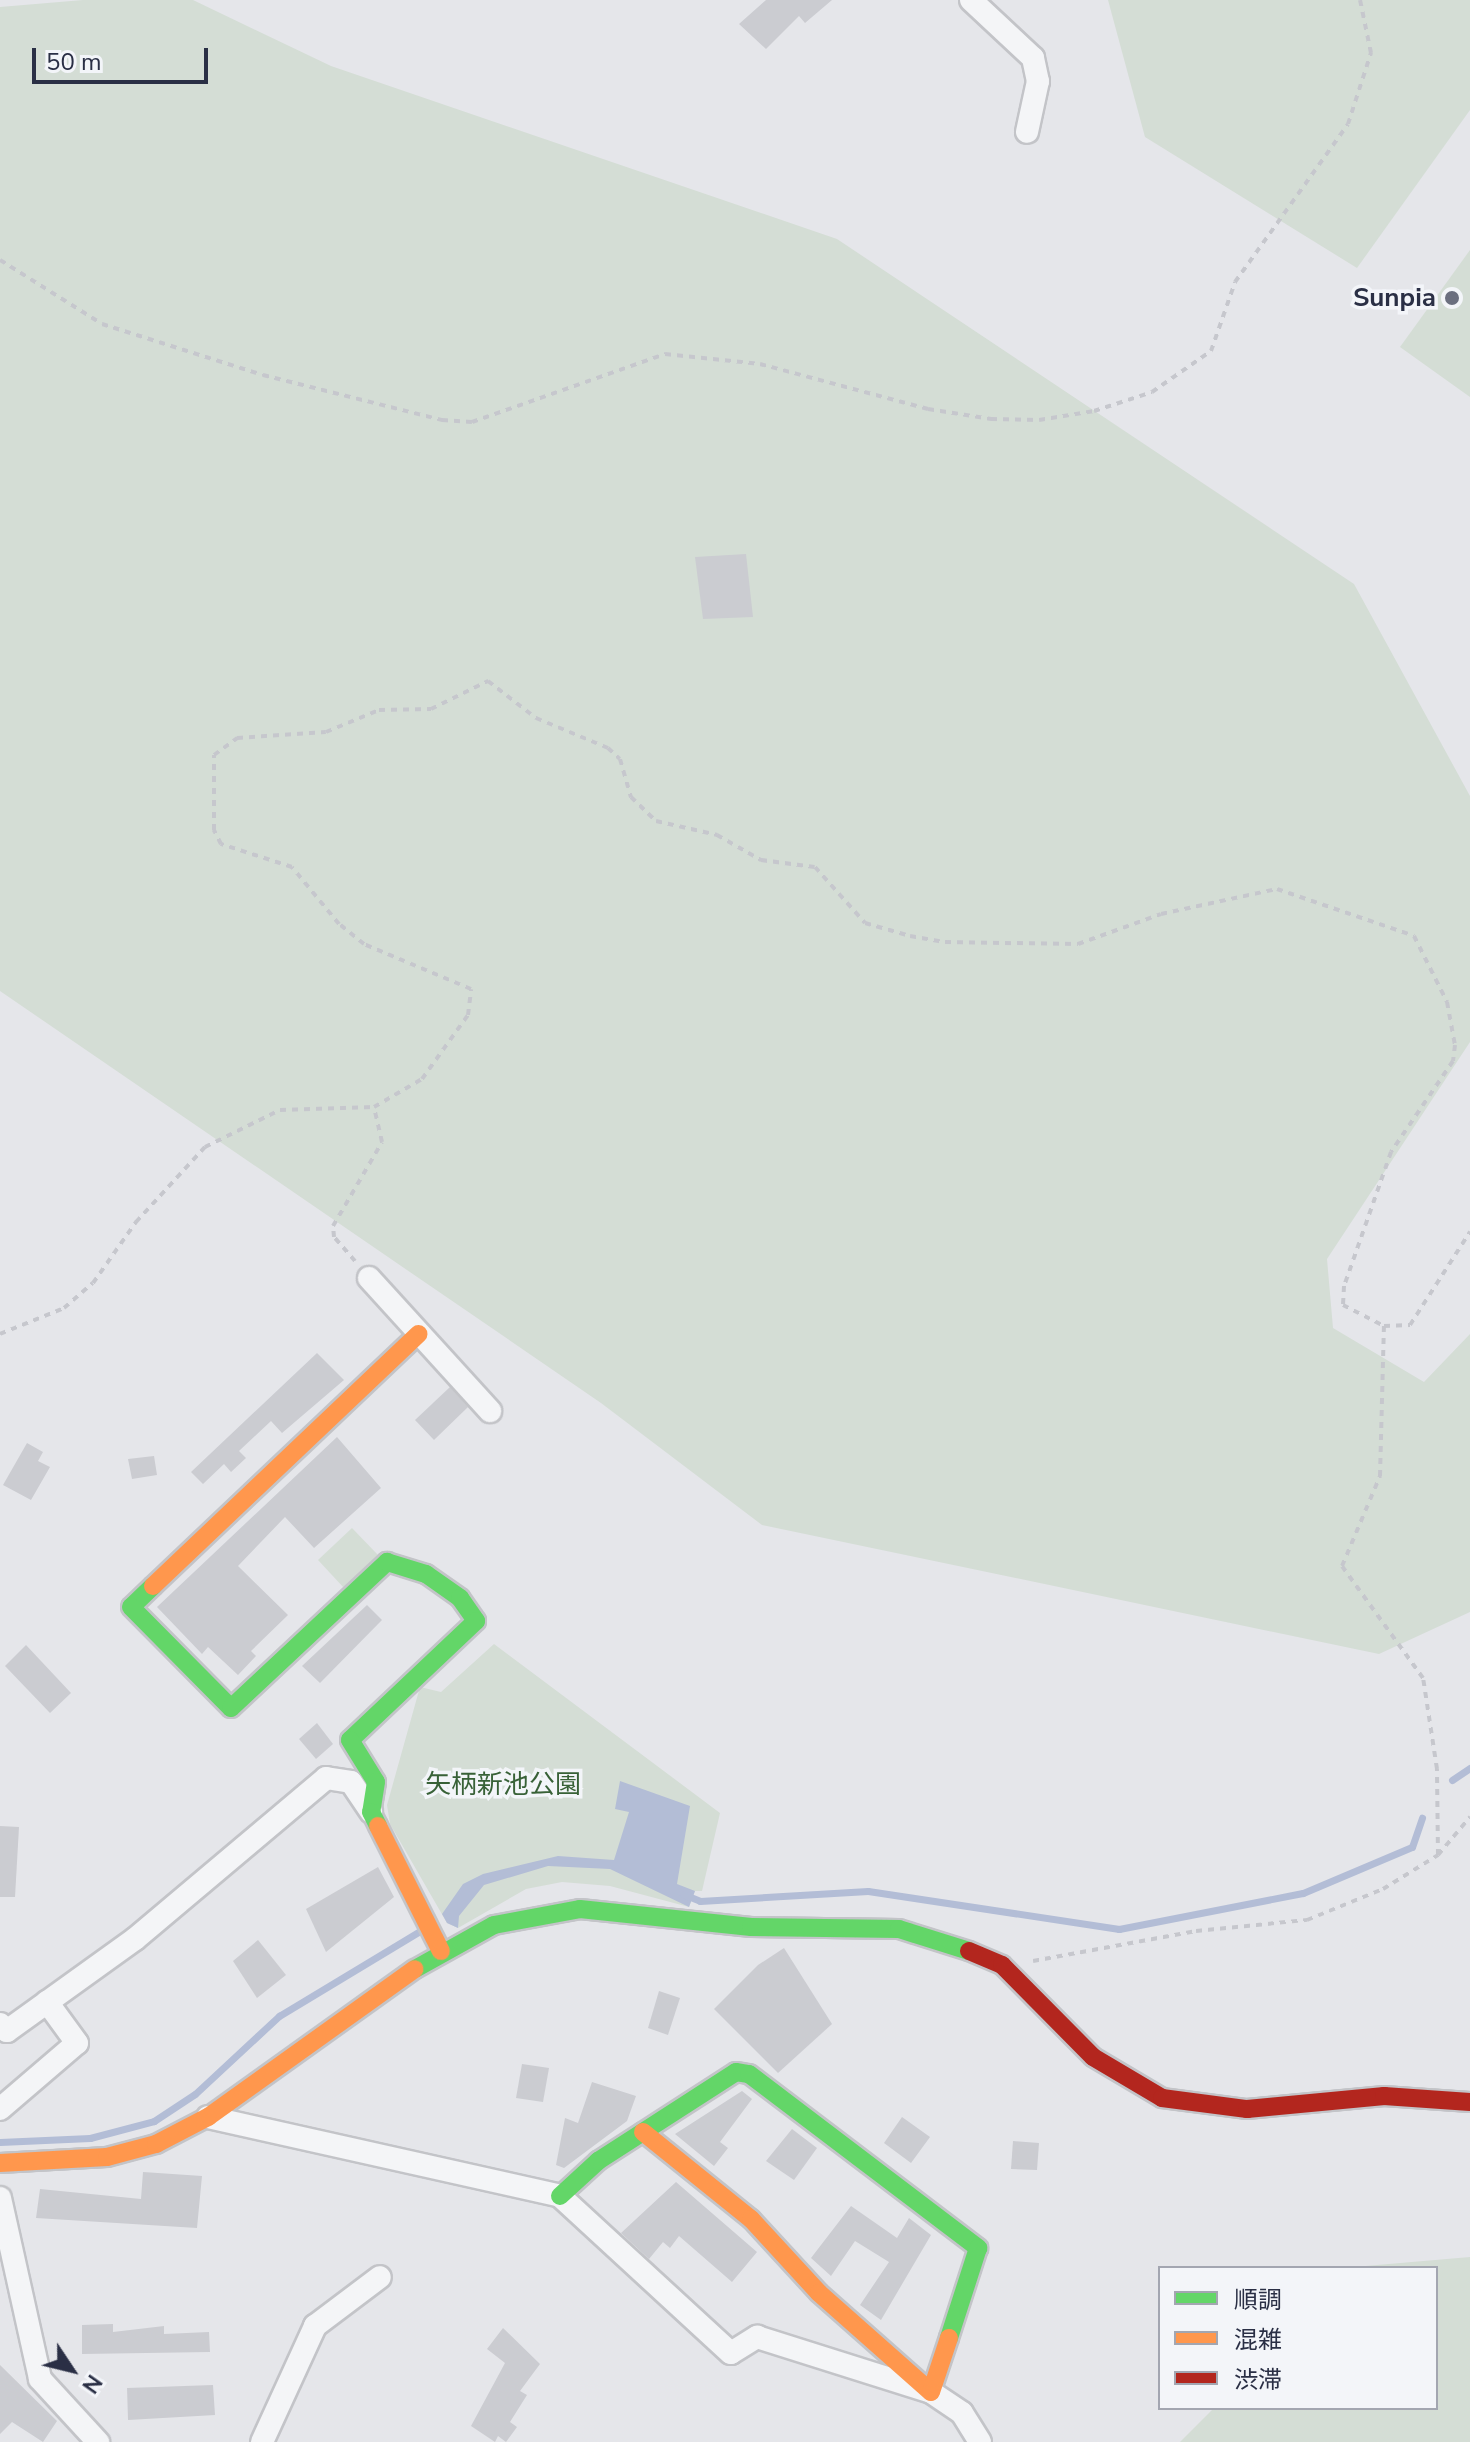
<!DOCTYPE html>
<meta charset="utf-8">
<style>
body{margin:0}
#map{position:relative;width:1470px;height:2442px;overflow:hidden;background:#e5e6ea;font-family:"Nunito Sans","Noto Sans JP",sans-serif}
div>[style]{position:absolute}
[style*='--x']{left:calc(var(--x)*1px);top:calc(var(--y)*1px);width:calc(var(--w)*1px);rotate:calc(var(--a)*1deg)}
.green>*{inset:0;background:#d4ddd5}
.water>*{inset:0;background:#b3bdd6}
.stream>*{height:7px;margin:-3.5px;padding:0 3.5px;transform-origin:3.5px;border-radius:3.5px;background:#b3bdd6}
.building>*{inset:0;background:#cbccd1}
.path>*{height:4px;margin-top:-2px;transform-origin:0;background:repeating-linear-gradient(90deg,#c6c7cd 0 6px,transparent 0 12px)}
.roads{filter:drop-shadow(2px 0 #c3c4c8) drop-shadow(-2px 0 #c3c4c8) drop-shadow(0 2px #c3c4c8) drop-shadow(0 -2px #c3c4c8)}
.street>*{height:22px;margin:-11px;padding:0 11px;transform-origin:11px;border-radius:11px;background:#f4f5f7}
.fast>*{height:18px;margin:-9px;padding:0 9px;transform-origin:9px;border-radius:9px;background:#63d668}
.slow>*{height:18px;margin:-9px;padding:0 9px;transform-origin:9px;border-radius:9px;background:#ff974d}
.jam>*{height:18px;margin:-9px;padding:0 9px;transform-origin:9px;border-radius:9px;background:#b3261e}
.dots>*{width:22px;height:22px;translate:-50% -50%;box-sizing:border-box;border:4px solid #f3f5f9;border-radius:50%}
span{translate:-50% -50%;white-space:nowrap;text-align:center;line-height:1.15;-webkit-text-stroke:7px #f3f5f9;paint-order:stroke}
.poi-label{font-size:26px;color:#2a2f45;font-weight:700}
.right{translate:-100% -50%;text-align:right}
.park-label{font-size:26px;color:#386137}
.legend{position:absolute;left:1158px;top:2266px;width:280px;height:144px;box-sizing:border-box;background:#f3f5f9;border:2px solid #a3a6b1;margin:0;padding:10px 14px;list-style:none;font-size:24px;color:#2a2f45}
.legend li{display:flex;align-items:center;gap:16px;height:40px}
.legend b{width:40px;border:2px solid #a3a6b1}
.north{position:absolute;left:32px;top:2330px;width:80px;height:80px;-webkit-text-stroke:6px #f3f5f9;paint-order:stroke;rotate:125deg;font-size:22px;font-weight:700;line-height:32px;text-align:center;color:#2a2f45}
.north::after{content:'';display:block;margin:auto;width:28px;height:36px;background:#2a2f45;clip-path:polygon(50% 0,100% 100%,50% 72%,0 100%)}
.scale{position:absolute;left:32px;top:48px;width:176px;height:36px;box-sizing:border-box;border:4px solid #2a2f45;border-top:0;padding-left:10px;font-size:24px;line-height:28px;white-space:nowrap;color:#2a2f45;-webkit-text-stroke:6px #f3f5f9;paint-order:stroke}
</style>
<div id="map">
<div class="green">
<i style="clip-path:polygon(83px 0,193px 0,331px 66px,837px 239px,1354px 584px,1470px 796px,1470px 1042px,1327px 1259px,1333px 1328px,1424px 1382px,1470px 1334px,1470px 1612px,1379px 1654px,762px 1525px,601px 1403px,0 991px,0 7px)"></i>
<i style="clip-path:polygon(1108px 0,1470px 0,1470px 110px,1357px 268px,1145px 137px)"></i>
<i style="clip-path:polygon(1470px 250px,1470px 397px,1400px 347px)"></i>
<i style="clip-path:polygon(352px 1528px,378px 1555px,344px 1588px,318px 1560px)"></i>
<i style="clip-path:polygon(494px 1644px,720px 1813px,702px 1891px,695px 1891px,689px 1907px,610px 1886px,562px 1882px,526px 1889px,458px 1928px,447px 1923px,390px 1824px,387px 1805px,420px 1687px,441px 1692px)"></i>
<i style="clip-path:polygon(1470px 2257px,1470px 2442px,1180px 2442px,1214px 2408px,1436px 2408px,1436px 2268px,1342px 2268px)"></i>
</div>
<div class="water">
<i style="clip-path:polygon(620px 1781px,690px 1806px,677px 1884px,695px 1891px,689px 1907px,610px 1869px,548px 1866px,484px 1885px,459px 1916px,458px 1928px,447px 1923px,442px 1914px,463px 1884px,483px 1874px,558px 1856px,614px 1860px,629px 1812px,615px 1809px)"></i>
</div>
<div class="stream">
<i style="--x:1452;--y:1780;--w:22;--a:-34"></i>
<i style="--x:683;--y:1894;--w:18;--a:22"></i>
<i style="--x:700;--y:1901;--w:168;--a:-3.4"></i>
<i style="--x:868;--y:1891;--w:254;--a:8.6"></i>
<i style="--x:1119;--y:1929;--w:187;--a:-11.1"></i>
<i style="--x:1303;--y:1893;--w:118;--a:-22.9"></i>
<i style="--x:1412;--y:1847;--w:31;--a:-71"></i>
<i style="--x:0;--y:2142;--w:90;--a:-2.5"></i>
<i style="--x:90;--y:2138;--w:66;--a:-14.9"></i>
<i style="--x:154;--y:2121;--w:49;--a:-33.4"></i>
<i style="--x:195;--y:2094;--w:115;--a:-42.9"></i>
<i style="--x:279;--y:2016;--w:168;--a:-31.1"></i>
</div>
<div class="building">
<i style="clip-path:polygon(766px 0,832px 0,805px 23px,799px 16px,766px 49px,739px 24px)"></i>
<i style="clip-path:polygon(746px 554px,753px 617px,703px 619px,695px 557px)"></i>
<i style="clip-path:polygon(317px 1353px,344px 1380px,282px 1433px,271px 1421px,239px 1451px,246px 1458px,231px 1472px,224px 1464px,203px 1484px,191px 1472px)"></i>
<i style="clip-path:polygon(450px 1387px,468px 1407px,434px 1440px,415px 1420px)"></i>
<i style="clip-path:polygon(337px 1437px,381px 1488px,314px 1548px,285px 1517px,238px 1566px,288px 1615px,251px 1651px,256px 1656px,238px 1675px,208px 1647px,202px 1654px,157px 1607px)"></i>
<i style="clip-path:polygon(27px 1443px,43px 1452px,38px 1461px,50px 1467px,31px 1500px,3px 1485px)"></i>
<i style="clip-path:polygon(154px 1456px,157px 1475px,132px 1479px,128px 1459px)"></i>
<i style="clip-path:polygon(367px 1605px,382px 1620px,320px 1683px,302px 1666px)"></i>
<i style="clip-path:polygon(26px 1645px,71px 1693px,50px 1713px,5px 1666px)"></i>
<i style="clip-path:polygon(317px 1723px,333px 1744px,316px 1759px,299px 1739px)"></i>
<i style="clip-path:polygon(0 1826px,19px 1827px,15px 1897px,0 1897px)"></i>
<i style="clip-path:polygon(378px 1867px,394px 1897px,326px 1952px,306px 1909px)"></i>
<i style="clip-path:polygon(258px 1940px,286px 1975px,257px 1998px,233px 1961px)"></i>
<i style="clip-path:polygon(784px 1948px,832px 2024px,778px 2073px,714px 2009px,758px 1965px)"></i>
<i style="clip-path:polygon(659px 1991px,680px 1998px,668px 2035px,648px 2028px)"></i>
<i style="clip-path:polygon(522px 2064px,549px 2068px,543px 2102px,516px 2098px)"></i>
<i style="clip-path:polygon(592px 2082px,636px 2096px,627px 2121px,564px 2168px,556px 2165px,565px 2118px,578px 2123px)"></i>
<i style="clip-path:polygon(742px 2091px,752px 2099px,720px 2142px,728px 2148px,714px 2166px,675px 2134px)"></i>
<i style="clip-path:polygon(902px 2117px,930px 2137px,911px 2163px,884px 2143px)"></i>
<i style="clip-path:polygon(792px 2129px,817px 2148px,794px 2180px,766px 2161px)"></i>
<i style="clip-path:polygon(1013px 2141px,1039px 2143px,1037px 2170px,1011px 2169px)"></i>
<i style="clip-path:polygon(143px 2172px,202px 2176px,197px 2228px,36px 2218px,40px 2189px,141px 2199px)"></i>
<i style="clip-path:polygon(676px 2182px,757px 2252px,732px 2282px,679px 2236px,670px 2248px,663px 2242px,649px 2259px,621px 2233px)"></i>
<i style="clip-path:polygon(851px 2206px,897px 2238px,909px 2218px,931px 2235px,881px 2320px,860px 2305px,889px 2262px,855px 2241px,831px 2276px,811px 2258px)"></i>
<i style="clip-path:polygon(113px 2324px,113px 2332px,164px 2326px,164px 2334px,209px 2332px,210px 2352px,82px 2354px,82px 2325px)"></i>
<i style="clip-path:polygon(503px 2328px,540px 2364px,520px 2391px,527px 2395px,510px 2422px,517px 2427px,506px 2442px,498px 2436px,495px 2442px,471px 2426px,505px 2363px,487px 2349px)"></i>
<i style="clip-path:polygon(0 2365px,57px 2421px,43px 2442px,12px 2422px,0 2434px)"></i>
<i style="clip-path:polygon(213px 2385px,215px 2415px,128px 2420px,127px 2388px)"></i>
</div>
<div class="path">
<i style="--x:0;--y:260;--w:120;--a:32.1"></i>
<i style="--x:102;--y:324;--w:169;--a:17.6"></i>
<i style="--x:263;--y:375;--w:185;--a:14.1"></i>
<i style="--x:442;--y:420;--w:30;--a:4"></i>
<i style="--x:472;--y:422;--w:205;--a:-19.4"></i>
<i style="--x:665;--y:354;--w:96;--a:6"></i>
<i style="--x:760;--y:364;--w:174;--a:15"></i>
<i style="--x:928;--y:409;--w:64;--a:9"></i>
<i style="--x:991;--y:419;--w:48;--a:1.2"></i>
<i style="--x:1039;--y:420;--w:56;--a:-9.3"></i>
<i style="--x:1094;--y:411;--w:61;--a:-18.1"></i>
<i style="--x:1152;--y:392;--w:72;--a:-34.8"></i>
<i style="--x:1211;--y:351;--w:73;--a:-70.8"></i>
<i style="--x:1235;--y:282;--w:194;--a:-54.4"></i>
<i style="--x:1348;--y:124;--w:75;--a:-72.1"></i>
<i style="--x:1371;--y:53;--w:54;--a:-101.7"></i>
<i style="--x:355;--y:1261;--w:32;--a:-131"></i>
<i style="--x:334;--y:1237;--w:11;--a:-95"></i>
<i style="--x:333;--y:1226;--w:97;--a:-59.7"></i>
<i style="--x:382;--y:1142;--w:36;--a:-103"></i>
<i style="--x:0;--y:1334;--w:69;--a:-22.1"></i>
<i style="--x:64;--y:1308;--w:38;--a:-41"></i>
<i style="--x:93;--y:1283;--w:75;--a:-54.8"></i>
<i style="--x:136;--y:1222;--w:102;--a:-47.4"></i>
<i style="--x:205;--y:1147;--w:84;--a:-26.3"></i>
<i style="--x:280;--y:1110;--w:94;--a:-1.8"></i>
<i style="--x:374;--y:1107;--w:56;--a:-30.3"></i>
<i style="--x:422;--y:1079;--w:79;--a:-54.3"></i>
<i style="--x:468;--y:1015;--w:26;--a:-83"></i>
<i style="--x:471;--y:989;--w:116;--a:-157.2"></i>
<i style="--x:364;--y:944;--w:32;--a:-141"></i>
<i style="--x:339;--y:924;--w:74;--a:-129.5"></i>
<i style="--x:292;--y:867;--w:75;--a:-162.1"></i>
<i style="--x:221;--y:844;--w:16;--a:-117"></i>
<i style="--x:214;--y:830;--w:75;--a:-90"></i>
<i style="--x:214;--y:755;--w:29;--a:-36"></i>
<i style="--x:237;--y:738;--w:89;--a:-3.9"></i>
<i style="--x:326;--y:732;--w:57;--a:-22.5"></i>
<i style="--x:379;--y:710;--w:52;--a:-1.1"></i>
<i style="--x:431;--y:709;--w:64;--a:-26.2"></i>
<i style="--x:488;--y:681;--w:61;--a:37.6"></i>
<i style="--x:536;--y:718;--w:78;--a:22.6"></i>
<i style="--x:608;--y:748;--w:16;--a:43"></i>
<i style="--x:620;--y:759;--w:40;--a:74"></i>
<i style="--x:631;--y:797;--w:35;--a:44"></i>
<i style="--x:656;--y:821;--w:63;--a:12.9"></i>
<i style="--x:717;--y:835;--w:51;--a:29.6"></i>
<i style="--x:761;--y:860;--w:54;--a:7.4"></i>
<i style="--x:815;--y:867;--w:75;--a:48.2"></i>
<i style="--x:865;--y:923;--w:47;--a:16.1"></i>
<i style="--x:910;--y:936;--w:36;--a:10"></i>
<i style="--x:945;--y:942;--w:133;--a:0.9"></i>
<i style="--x:1078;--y:944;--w:88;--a:-19.9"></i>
<i style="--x:1161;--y:914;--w:119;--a:-12.2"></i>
<i style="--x:1277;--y:889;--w:145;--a:18.9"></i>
<i style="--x:1414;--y:936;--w:74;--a:63.4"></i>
<i style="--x:1447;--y:1002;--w:44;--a:79.5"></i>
<i style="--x:1455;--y:1045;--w:16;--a:97"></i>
<i style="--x:1453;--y:1061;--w:110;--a:124.3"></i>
<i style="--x:1391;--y:1152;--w:142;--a:109.3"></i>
<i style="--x:1344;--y:1286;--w:19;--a:93"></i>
<i style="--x:1343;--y:1305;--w:46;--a:27.1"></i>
<i style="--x:1438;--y:1855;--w:86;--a:-90.7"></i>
<i style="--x:1437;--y:1769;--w:92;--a:-98.7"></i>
<i style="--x:1423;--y:1678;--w:138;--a:-125.9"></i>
<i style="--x:1342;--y:1566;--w:98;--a:-67.1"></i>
<i style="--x:1380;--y:1476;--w:150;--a:-88.5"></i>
<i style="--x:1384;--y:1326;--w:26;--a:-2"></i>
<i style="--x:1410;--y:1325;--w:111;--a:-57.2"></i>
<i style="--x:1033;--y:1961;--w:166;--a:-10.4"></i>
<i style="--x:1196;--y:1931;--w:112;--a:-5.7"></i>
<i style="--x:1307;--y:1920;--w:82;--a:-22.2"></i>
<i style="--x:1383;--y:1889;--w:65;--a:-31.7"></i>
<i style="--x:1438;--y:1855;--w:50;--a:-49.9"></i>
</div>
<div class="roads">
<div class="street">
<i style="--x:971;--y:0;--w:85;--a:43.1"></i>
<i style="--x:1033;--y:58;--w:24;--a:78"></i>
<i style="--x:1038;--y:81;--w:52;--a:102.2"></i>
<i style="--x:369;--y:1278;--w:180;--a:47.7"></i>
<i style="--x:0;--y:2024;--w:10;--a:45"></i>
<i style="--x:7;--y:2031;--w:158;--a:-35.7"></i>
<i style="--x:135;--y:1939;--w:250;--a:-40.1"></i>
<i style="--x:326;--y:1778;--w:25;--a:9"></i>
<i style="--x:351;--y:1782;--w:36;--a:56"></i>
<i style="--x:0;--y:2109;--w:101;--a:-40.6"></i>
<i style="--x:77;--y:2043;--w:51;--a:-126.2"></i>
<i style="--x:208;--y:2117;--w:361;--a:12.6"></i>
<i style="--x:560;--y:2196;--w:232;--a:42.6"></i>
<i style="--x:731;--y:2353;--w:31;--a:-32"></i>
<i style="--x:757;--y:2337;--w:182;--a:17.5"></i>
<i style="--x:931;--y:2392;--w:37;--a:34"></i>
<i style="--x:962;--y:2413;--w:34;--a:58"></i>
<i style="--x:0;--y:2198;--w:185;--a:77.5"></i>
<i style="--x:40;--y:2379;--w:86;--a:47.4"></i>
<i style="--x:262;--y:2442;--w:128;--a:-65.4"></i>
<i style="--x:315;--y:2326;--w:81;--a:-37"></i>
</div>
<div class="fast">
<i style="--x:153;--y:1586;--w:30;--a:136"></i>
<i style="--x:131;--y:1607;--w:142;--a:45.3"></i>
<i style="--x:231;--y:1708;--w:214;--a:-43.1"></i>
<i style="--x:387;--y:1562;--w:41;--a:17.1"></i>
<i style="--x:426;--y:1574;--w:42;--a:35.2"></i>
<i style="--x:460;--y:1598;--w:28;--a:55"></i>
<i style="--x:476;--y:1621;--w:173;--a:136.6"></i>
<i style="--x:350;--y:1740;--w:49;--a:58.2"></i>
<i style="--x:376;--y:1782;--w:30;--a:99"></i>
<i style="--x:371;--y:1812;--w:16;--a:63"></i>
<i style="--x:415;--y:1969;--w:90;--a:-29.1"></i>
<i style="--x:494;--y:1925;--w:87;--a:-10.5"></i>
<i style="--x:580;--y:1909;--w:172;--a:6"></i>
<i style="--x:751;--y:1927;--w:148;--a:0.8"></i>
<i style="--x:899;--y:1929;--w:73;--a:17.4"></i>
<i style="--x:560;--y:2196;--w:52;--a:-42.6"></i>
<i style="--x:598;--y:2161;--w:164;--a:-32.8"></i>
<i style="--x:736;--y:2072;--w:13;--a:9"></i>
<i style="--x:749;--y:2074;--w:288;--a:37.2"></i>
<i style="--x:978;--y:2248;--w:95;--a:107.9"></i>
</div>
<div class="slow">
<i style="--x:153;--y:1586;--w:366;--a:-43.5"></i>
<i style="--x:378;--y:1826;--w:140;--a:63.3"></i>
<i style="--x:643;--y:2132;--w:139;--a:38.9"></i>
<i style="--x:751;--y:2219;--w:100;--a:47.4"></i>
<i style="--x:819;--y:2293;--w:149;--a:41.5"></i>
<i style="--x:931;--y:2392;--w:57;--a:-71.6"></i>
<i style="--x:0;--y:2163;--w:107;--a:-3.2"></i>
<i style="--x:107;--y:2157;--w:51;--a:-14.9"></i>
<i style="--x:156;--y:2144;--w:59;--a:-27.4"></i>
<i style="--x:208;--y:2117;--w:254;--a:-35.6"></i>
</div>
<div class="jam">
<i style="--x:969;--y:1951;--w:36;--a:23"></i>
<i style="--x:1002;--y:1965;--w:129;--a:45.3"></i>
<i style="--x:1093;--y:2057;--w:80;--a:30.7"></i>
<i style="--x:1162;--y:2098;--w:86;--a:7.4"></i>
<i style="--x:1247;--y:2109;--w:138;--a:-5.4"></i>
<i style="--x:1384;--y:2096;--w:86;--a:4"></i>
</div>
</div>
<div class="dots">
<i style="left:1452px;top:298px;background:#6b6f7f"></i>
</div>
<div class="poi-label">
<span class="right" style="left:1436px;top:298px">Sunpia</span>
</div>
<div class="park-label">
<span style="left:503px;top:1785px">矢柄新池公園</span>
</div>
<ul class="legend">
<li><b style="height:10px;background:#63d668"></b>順調</li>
<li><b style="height:10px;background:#ff974d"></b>混雑</li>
<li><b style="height:10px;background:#b3261e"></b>渋滞</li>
</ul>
<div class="north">N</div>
<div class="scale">50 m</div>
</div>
